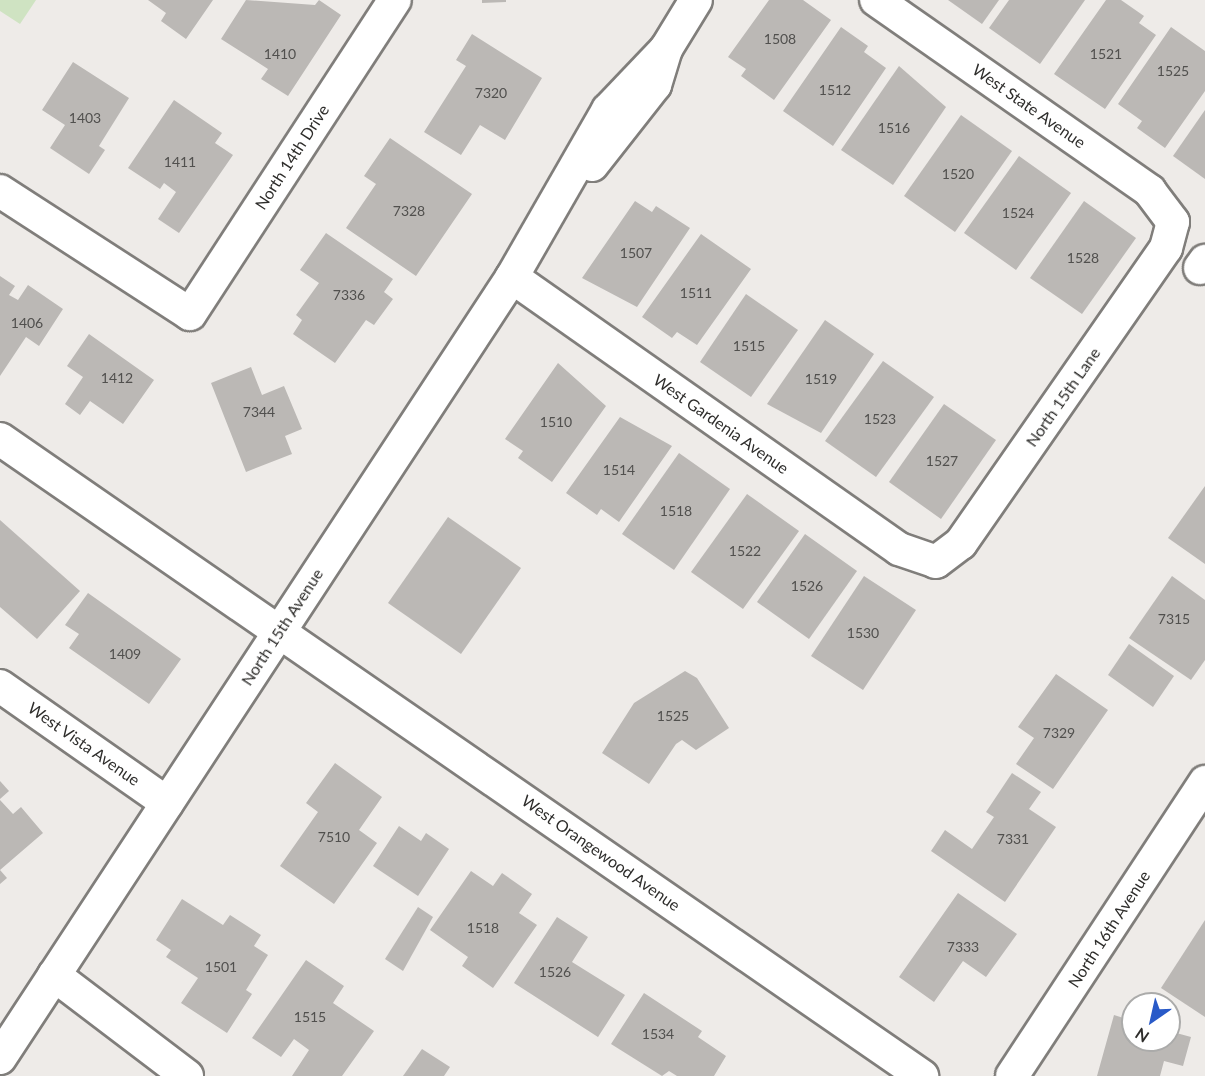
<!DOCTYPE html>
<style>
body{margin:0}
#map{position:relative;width:1205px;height:1076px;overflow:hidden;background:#eeebe8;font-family:Lato,sans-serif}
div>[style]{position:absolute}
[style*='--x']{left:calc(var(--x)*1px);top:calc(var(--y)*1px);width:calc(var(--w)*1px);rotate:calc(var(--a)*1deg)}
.green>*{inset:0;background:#cfe3c2}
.building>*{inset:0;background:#bbb8b5}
.roads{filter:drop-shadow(2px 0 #807e7b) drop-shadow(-2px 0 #807e7b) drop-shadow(0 2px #807e7b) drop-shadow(0 -2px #807e7b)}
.minor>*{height:32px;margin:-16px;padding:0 16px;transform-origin:16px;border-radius:16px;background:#fff}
span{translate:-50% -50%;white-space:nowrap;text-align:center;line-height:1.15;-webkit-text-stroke:5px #fff;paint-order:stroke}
.number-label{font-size:14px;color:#51504e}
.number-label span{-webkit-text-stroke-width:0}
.street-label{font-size:16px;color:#2e2d2b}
.north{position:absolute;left:1121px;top:992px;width:60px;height:60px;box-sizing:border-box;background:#fff;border:2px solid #ababaa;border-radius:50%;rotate:214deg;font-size:16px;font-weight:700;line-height:24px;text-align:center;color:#2e2d2b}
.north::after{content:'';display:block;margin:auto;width:21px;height:27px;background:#295ac8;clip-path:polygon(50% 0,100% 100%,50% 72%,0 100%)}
</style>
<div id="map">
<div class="green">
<i style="clip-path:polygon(0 0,36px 0,20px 24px,0 11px)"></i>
</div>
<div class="building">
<i style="clip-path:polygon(148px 0,213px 0,186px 39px,161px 21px,166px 13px)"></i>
<i style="clip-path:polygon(246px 0,315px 5px,319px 0,341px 15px,288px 96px,261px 79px,268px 69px,221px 39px)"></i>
<i style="clip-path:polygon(482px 0,506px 0,506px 2px,482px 3px)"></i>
<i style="clip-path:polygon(769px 0,803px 0,831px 20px,774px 100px,741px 76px,746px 69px,728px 57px)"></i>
<i style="clip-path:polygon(948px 0,999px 0,982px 24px)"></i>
<i style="clip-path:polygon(1009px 0,1085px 0,1040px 64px,989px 28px)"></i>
<i style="clip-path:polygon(1106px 0,1121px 0,1144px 16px,1139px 23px,1156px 35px,1105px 109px,1054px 74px)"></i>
<i style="clip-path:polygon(841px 27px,868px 46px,864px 52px,886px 68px,833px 146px,783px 111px)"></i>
<i style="clip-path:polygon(1171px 27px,1205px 51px,1205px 91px,1165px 148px,1137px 128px,1142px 121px,1118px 104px)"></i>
<i style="clip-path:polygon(472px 34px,542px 78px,505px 140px,480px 125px,461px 155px,424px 132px,466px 66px,456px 60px)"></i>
<i style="clip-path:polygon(73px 62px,129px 98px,99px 146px,105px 150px,89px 174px,50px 148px,65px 125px,42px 110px)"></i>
<i style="clip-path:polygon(899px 66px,946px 107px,893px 185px,841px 150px)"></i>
<i style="clip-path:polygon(174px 100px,222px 133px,215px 143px,233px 155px,179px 233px,158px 219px,176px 192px,164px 183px,160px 189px,128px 168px)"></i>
<i style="clip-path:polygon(1205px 110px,1205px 179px,1173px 156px)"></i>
<i style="clip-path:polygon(961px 115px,1012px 151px,955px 232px,904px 196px)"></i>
<i style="clip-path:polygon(390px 138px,472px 194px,416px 276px,346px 228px,376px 184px,364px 176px)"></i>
<i style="clip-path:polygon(1019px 156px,1071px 193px,1016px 270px,964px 233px)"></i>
<i style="clip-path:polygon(635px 201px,652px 212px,656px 206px,690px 228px,637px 307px,582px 278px)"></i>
<i style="clip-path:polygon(1084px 201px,1136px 238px,1082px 314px,1030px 278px)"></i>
<i style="clip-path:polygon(326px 233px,393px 279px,384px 292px,393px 299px,374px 325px,366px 320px,335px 363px,293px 334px,302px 320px,296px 315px,319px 283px,300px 270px)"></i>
<i style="clip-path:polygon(701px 234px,751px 269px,697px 345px,677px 332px,672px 338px,642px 317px)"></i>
<i style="clip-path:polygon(0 276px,15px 286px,9px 295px,18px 300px,28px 285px,63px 309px,39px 346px,26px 337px,0 376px)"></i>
<i style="clip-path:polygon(746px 294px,798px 330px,751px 397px,700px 362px)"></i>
<i style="clip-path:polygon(825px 320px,874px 354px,821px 433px,767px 404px)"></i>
<i style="clip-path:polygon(89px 334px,154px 380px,123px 424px,90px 401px,80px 415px,65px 404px,83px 377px,67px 366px)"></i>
<i style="clip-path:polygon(883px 361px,934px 397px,876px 477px,825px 441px)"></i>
<i style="clip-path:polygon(558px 363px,606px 406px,552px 482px,518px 458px,523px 451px,505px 439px)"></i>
<i style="clip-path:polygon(251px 367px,262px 395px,284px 386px,302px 429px,285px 436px,292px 454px,246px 472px,211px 383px)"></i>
<i style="clip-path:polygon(944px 404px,996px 440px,941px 519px,889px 482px)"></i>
<i style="clip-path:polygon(620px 417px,672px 446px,619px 522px,601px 509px,597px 515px,566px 493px)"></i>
<i style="clip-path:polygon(679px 453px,730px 489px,674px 570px,622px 534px)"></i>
<i style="clip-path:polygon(1205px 486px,1205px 564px,1168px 538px)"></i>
<i style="clip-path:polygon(747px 494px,799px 531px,743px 609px,691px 572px)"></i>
<i style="clip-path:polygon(448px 517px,521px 568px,461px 654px,388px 603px)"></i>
<i style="clip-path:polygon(0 520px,80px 591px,37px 639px,0 607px)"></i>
<i style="clip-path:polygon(805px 534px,857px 571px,809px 639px,757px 602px)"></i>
<i style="clip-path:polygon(864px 576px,916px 610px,863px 690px,811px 656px)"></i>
<i style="clip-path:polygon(1172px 576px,1205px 600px,1205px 660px,1191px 680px,1129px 638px)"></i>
<i style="clip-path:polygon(88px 593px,181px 659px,149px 704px,69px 648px,79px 634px,65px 625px)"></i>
<i style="clip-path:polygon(1129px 644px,1174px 676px,1153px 707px,1108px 675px)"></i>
<i style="clip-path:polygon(685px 671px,697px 678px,729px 728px,696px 750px,682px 740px,676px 744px,649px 784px,602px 753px,634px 703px)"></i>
<i style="clip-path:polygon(1056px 674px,1108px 710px,1053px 789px,1016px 764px,1034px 738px,1018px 727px)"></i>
<i style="clip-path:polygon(335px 763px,382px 797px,359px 830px,377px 843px,334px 904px,280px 866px,318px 812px,306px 803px)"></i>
<i style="clip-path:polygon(1012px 773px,1041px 792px,1029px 809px,1056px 827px,1005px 902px,931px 851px,945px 830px,972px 849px,994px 817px,986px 812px)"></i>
<i style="clip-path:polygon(0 781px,9px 791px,0 799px)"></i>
<i style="clip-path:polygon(0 800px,13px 814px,21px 807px,43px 833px,0 870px,7px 878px,0 884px)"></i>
<i style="clip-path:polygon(399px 826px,421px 841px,426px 833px,449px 849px,418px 896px,373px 866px)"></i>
<i style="clip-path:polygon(471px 871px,493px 886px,502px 873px,532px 894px,519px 913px,537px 925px,493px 988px,462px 966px,468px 957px,430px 930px)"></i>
<i style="clip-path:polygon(958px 893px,1017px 934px,986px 977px,963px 961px,934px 1002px,899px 977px)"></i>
<i style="clip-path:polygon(182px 899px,223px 925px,230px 915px,261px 935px,254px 946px,268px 955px,246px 990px,252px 994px,227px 1033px,181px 1003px,198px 978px,166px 957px,171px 950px,156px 940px)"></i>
<i style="clip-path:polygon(418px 907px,433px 917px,403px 971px,385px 959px)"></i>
<i style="clip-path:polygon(557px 917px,588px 937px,572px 962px,625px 995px,598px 1037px,514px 983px)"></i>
<i style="clip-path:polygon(1205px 920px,1205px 1017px,1161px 988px)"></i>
<i style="clip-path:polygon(306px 960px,344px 986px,333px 1003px,374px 1031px,342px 1076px,292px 1076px,309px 1050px,294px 1039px,281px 1057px,252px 1038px)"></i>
<i style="clip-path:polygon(644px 993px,702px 1031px,698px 1037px,726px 1056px,714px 1076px,677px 1076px,669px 1071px,662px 1076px,611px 1044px)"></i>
<i style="clip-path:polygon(1114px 1015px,1133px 1021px,1133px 1040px,1169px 1040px,1169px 1031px,1191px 1037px,1183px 1066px,1164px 1061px,1160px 1076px,1097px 1076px)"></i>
<i style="clip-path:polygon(422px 1049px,450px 1067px,444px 1076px,403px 1076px)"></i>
</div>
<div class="roads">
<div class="minor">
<i style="--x:592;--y:165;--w:102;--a:-51.8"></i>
<i style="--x:655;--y:85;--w:38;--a:-73"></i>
<i style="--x:666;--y:49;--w:57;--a:-58.5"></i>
<i style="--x:0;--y:191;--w:226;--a:32.9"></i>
<i style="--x:190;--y:314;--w:375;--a:-56.9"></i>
<i style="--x:1200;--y:268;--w:9;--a:-54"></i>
<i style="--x:512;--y:277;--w:473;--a:35.1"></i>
<i style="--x:899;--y:549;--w:39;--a:19"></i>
<i style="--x:936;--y:562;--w:31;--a:-37"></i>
<i style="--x:961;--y:543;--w:359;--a:-55.2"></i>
<i style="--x:1166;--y:248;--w:27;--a:-75"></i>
<i style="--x:1173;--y:222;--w:39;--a:-127"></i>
<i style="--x:1150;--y:191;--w:334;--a:-145.1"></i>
<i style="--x:0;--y:439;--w:1121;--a:34.64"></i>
<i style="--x:0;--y:686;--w:204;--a:35"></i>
<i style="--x:54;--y:975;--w:167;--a:37.2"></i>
<i style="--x:0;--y:1058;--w:934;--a:-56.75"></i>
<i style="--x:512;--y:277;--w:193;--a:-60.1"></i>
<i style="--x:608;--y:110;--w:84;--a:-46.4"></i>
<i style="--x:1012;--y:1076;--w:352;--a:-56.7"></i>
</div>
</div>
<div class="number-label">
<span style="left:780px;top:39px">1508</span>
<span style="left:280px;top:54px">1410</span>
<span style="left:1106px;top:54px">1521</span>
<span style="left:1173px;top:71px">1525</span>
<span style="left:835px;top:90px">1512</span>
<span style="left:491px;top:93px">7320</span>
<span style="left:85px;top:118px">1403</span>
<span style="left:894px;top:128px">1516</span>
<span style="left:180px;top:162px">1411</span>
<span style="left:958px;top:174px">1520</span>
<span style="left:409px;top:211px">7328</span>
<span style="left:1018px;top:213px">1524</span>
<span style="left:636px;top:253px">1507</span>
<span style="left:1083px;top:258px">1528</span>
<span style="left:696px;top:293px">1511</span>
<span style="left:349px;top:295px">7336</span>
<span style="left:27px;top:323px">1406</span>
<span style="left:749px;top:346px">1515</span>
<span style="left:117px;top:378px">1412</span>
<span style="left:821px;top:379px">1519</span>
<span style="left:259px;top:412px">7344</span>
<span style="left:880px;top:419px">1523</span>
<span style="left:556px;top:422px">1510</span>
<span style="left:942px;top:461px">1527</span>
<span style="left:619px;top:470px">1514</span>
<span style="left:676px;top:511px">1518</span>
<span style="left:745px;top:551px">1522</span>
<span style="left:807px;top:586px">1526</span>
<span style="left:1174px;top:619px">7315</span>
<span style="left:863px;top:633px">1530</span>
<span style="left:125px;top:654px">1409</span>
<span style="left:673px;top:716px">1525</span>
<span style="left:1059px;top:733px">7329</span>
<span style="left:334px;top:837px">7510</span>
<span style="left:1013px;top:839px">7331</span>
<span style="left:483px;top:928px">1518</span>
<span style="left:963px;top:947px">7333</span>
<span style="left:221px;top:967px">1501</span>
<span style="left:555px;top:972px">1526</span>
<span style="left:310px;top:1017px">1515</span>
<span style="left:658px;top:1034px">1534</span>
</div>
<div class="street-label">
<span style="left:1029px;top:106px;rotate:35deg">West State Avenue</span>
<span style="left:292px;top:157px;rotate:-57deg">North 14th Drive</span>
<span style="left:1063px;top:397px;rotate:-55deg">North 15th Lane</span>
<span style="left:721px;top:424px;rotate:35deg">West Gardenia Avenue</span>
<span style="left:282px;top:627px;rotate:-57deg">North 15th Avenue</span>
<span style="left:84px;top:744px;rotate:35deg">West Vista Avenue</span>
<span style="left:601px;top:853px;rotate:35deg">West Orangewood Avenue</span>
<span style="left:1109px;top:929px;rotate:-57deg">North 16th Avenue</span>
</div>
<div class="north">N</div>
</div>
